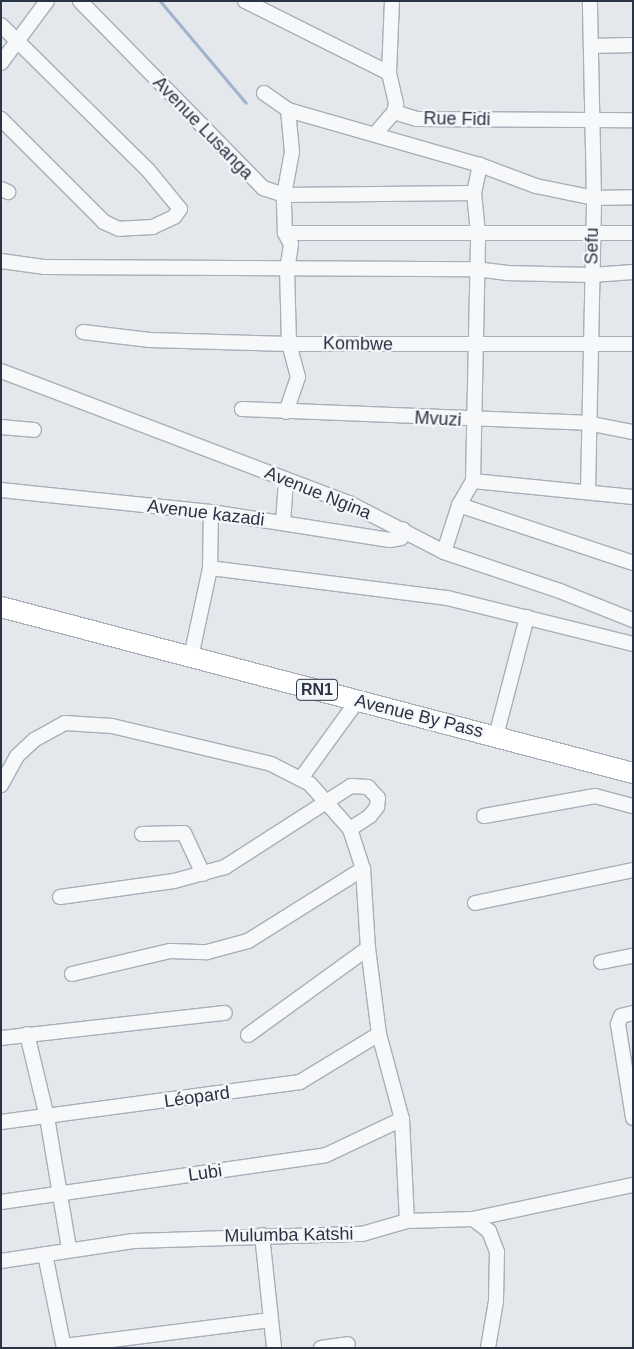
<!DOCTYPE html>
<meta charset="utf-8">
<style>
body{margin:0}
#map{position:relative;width:634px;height:1349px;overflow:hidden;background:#e4e7ec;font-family:Helvetica,sans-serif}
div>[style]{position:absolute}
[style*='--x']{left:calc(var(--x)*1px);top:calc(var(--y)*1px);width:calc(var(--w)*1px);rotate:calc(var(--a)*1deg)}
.stream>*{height:3px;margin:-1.5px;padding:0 1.5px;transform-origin:1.5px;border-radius:1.5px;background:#9fb4cc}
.roads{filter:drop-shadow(1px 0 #a9aeb7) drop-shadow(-1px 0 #a9aeb7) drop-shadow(0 1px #a9aeb7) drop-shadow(0 -1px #a9aeb7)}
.minor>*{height:14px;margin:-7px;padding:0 7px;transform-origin:7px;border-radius:7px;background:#f7f8fa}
.highway>*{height:20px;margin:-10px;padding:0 10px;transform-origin:10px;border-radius:10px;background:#fff}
span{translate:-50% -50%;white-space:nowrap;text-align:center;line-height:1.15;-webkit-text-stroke:4.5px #f4f6f9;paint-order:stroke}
.shield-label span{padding:1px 4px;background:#f4f6f9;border:1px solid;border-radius:4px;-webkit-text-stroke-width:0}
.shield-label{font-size:16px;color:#2b3445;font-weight:700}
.street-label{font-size:18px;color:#2b3445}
.frame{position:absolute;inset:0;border:2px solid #2b3445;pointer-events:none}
</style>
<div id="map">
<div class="stream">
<i style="--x:160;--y:1;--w:133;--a:49.9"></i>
</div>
<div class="roads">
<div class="minor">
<i style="--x:80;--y:1;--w:262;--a:45.6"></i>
<i style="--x:263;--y:188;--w:22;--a:18"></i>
<i style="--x:284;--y:195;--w:190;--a:-0.6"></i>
<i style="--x:245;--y:1;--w:161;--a:26.6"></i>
<i style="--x:392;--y:1;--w:72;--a:92.4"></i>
<i style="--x:389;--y:73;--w:32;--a:77"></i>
<i style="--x:396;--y:104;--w:8;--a:104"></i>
<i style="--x:394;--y:112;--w:24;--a:17"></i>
<i style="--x:417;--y:119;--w:216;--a:0.3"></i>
<i style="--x:1;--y:25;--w:206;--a:44.6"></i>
<i style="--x:148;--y:170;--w:50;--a:50.6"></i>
<i style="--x:180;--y:209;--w:10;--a:127"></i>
<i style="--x:174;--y:217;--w:23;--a:155"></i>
<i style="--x:153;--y:227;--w:34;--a:177"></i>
<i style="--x:119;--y:229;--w:17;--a:-155"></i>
<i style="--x:104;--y:222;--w:146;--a:-135"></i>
<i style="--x:591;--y:46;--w:42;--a:-1.4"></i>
<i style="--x:1;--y:63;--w:77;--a:-53.4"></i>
<i style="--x:264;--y:93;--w:29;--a:35"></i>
<i style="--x:288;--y:110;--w:200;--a:16"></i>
<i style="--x:480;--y:165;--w:60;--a:20.6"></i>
<i style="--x:536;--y:186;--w:59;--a:11.7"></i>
<i style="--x:594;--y:198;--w:39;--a:-1"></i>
<i style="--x:375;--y:134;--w:29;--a:-49"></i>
<i style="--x:1;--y:189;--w:8;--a:23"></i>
<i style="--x:285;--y:233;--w:348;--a:0"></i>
<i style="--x:1;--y:261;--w:43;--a:7.9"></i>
<i style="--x:44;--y:267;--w:431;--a:0.3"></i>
<i style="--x:475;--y:269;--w:31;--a:7"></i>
<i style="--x:506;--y:273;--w:86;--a:1.3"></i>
<i style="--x:592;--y:275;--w:41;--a:-4.2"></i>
<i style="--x:83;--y:332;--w:67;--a:6.8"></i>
<i style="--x:150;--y:340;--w:139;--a:1.6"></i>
<i style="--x:289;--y:344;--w:344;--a:0"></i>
<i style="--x:1;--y:371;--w:372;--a:20.8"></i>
<i style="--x:349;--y:503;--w:107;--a:27.3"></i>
<i style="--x:444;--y:552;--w:122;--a:18.6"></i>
<i style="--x:560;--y:591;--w:79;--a:21.7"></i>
<i style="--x:242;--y:409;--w:345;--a:2.3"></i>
<i style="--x:587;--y:423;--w:47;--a:11.1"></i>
<i style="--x:286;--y:412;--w:37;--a:-71"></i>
<i style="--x:298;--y:377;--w:34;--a:-105"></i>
<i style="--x:289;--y:344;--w:74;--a:-91.5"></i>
<i style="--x:287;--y:270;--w:26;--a:-81"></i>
<i style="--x:291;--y:244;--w:13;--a:-119"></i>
<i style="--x:285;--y:233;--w:38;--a:-92"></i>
<i style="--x:284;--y:195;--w:44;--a:-79.5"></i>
<i style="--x:292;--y:152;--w:42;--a:-95.4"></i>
<i style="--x:1;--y:427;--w:33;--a:5"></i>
<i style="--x:473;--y:481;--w:161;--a:5.7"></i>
<i style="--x:1;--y:490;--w:211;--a:6"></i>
<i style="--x:211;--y:512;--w:181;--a:8.9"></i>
<i style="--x:390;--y:540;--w:11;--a:-10"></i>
<i style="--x:401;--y:538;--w:9;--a:-77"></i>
<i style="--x:588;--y:491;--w:293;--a:-88.8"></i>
<i style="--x:594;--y:198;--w:197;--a:-91.2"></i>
<i style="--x:459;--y:505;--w:183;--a:18.4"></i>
<i style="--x:283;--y:523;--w:43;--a:-86"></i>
<i style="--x:444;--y:552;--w:49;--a:-72.3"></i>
<i style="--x:459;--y:505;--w:28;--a:-60"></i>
<i style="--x:473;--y:481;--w:248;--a:-88.8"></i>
<i style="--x:478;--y:233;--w:40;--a:-95.7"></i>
<i style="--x:474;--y:193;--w:29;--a:-78"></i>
<i style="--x:210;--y:568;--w:239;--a:7.2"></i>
<i style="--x:447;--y:598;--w:192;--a:13.9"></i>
<i style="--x:191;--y:657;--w:91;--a:-77.9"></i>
<i style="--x:210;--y:568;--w:56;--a:-89"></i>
<i style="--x:496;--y:736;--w:123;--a:-75.4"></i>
<i style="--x:302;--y:777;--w:95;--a:-54"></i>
<i style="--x:1;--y:785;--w:33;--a:-61"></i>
<i style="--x:17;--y:756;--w:23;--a:-43"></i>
<i style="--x:34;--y:740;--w:35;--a:-29"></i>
<i style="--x:65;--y:723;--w:47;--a:3.7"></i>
<i style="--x:112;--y:726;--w:163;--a:13.4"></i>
<i style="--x:271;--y:764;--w:44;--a:27.1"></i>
<i style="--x:310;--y:784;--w:60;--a:48.4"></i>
<i style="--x:350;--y:829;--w:42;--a:72"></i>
<i style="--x:363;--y:869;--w:79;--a:86.4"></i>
<i style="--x:368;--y:948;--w:87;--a:82.7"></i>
<i style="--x:379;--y:1034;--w:88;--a:74.9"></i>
<i style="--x:402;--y:1119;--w:102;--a:87.2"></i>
<i style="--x:484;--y:816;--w:113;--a:-10.2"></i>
<i style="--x:595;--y:796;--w:39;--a:15"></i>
<i style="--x:142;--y:834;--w:42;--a:-1.4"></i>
<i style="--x:184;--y:833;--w:45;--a:65.1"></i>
<i style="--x:60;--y:897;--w:115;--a:-8"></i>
<i style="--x:174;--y:881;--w:53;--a:-15.4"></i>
<i style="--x:225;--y:867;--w:150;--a:-32.7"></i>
<i style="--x:351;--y:786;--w:17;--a:3"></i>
<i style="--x:368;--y:787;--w:15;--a:48"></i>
<i style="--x:378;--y:798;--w:9;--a:96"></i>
<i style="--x:377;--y:807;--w:11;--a:128"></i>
<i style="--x:370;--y:816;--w:24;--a:147"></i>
<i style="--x:475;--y:903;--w:161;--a:-11.8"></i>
<i style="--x:601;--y:962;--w:33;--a:-11"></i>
<i style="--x:72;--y:974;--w:101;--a:-13.2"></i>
<i style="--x:170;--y:951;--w:37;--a:2"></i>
<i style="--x:207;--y:952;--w:42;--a:-15"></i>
<i style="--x:248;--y:941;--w:136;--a:-32.1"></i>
<i style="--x:633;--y:1013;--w:12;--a:166"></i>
<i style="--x:621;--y:1016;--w:9;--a:111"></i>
<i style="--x:618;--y:1024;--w:95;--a:80.9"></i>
<i style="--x:27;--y:1034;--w:85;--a:76.5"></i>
<i style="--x:47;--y:1117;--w:134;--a:80.5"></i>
<i style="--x:248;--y:1035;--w:148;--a:-35.9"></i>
<i style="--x:1;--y:1038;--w:225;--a:-6.4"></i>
<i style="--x:1;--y:1122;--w:302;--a:-7.6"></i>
<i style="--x:300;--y:1082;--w:92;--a:-31.3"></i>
<i style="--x:1;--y:1202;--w:328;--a:-8.2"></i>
<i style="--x:326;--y:1155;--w:84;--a:-25.3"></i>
<i style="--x:473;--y:1219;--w:20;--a:37"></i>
<i style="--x:489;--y:1231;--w:22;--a:69"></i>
<i style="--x:497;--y:1252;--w:49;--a:91.2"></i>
<i style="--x:496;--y:1301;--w:48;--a:99.7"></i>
<i style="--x:262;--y:1235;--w:114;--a:83.9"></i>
<i style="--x:45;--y:1254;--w:96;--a:78.6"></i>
<i style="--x:1;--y:1261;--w:134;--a:-8.6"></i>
<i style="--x:134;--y:1241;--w:228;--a:-1.8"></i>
<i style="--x:362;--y:1234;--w:47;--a:-16.1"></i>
<i style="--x:407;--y:1221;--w:66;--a:-1.7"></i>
<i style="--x:473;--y:1219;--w:164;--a:-12"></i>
<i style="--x:64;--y:1346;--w:208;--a:-7.2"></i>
<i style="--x:321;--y:1348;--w:27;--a:-8"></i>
</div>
<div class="highway">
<i style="--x:1;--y:607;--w:653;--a:14.72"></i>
</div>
</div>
<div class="shield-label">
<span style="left:317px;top:690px">RN1</span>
</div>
<div class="street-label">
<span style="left:457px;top:119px;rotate:1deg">Rue Fidi</span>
<span style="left:203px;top:128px;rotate:46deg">Avenue Lusanga</span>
<span style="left:592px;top:246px;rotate:-89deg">Sefu</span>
<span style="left:358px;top:344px;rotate:1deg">Kombwe</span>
<span style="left:438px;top:419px;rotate:3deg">Mvuzi</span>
<span style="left:318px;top:493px;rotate:22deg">Avenue Ngina</span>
<span style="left:206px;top:513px;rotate:7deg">Avenue kazadi</span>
<span style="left:419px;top:716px;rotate:14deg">Avenue By Pass</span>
<span style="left:197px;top:1097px;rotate:-8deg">Léopard</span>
<span style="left:205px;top:1173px;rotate:-8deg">Lubi</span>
<span style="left:289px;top:1235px;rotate:-1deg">Mulumba Katshi</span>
</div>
<div class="frame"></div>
</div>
